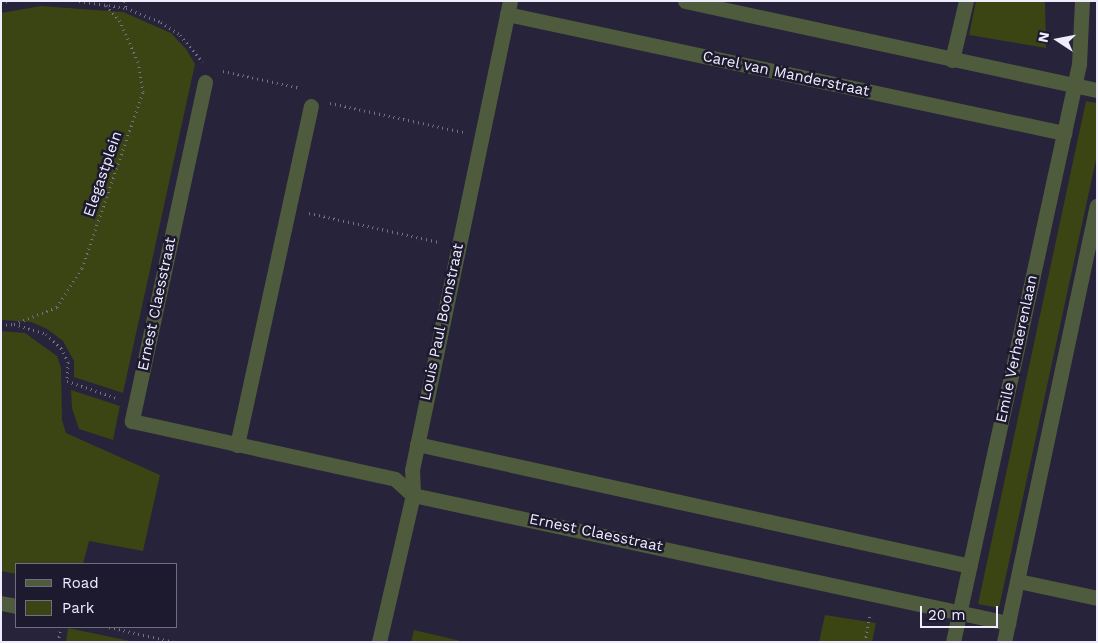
<!DOCTYPE html>
<style>
body{margin:0}
#map{position:relative;width:1098px;height:643px;overflow:hidden;background:#26233a;font-family:"Work Sans",sans-serif}
div>[style]{position:absolute}
[style*='--x']{left:calc(var(--x)*1px);top:calc(var(--y)*1px);width:calc(var(--w)*1px);rotate:calc(var(--a)*1deg)}
.green>*{inset:0;background:#3b4413}
.path>*{height:3px;margin-top:-1.5px;transform-origin:0;background:repeating-linear-gradient(90deg,#757287 0 1px,transparent 0 5px)}
.minor>*{height:15px;margin:-7.5px;padding:0 7.5px;transform-origin:7.5px;border-radius:7.5px;background:#4f5b3d}
span{translate:-50% -50%;white-space:nowrap;text-align:center;line-height:1.15;-webkit-text-stroke:5px #1d1a30;paint-order:stroke}
.street-label{font-size:15px;color:#efedfd}
.frame{position:absolute;inset:0;border:2px solid #efedfd;pointer-events:none}
.legend{position:absolute;left:15px;top:563px;width:162px;height:65px;box-sizing:border-box;background:#1d1a30;border:1px solid #716e82;margin:0;padding:6px 9px;list-style:none;font-size:15px;color:#efedfd}
.legend li{display:flex;align-items:center;gap:10px;height:25px}
.legend b{width:25px;border:1px solid #716e82}
.north{position:absolute;left:1033px;top:15px;width:50px;height:50px;-webkit-text-stroke:4px #1d1a30;paint-order:stroke;rotate:281deg;font-size:14px;font-weight:700;line-height:20px;text-align:center;color:#efedfd}
.north::after{content:'';display:block;margin:auto;width:18px;height:22px;background:#efedfd;clip-path:polygon(50% 0,100% 100%,50% 72%,0 100%)}
.scale{position:absolute;left:920px;top:606px;width:78px;height:22px;box-sizing:border-box;border:2px solid #efedfd;border-top:0;padding-left:6px;font-size:15px;line-height:18px;white-space:nowrap;color:#efedfd;-webkit-text-stroke:4px #1d1a30;paint-order:stroke}
</style>
<div id="map">
<div class="green">
<i style="clip-path:polygon(976px 1px,1045px 1px,1046px 48px,969px 35px)"></i>
<i style="clip-path:polygon(41px 6px,123px 12px,171px 33px,186px 49px,195px 64px,123px 393px,74px 377px,74px 361px,63px 341px,47px 329px,31px 322px,1px 320px,1px 13px)"></i>
<i style="clip-path:polygon(1086px 101px,1097px 103px,1097px 155px,999px 608px,978px 604px)"></i>
<i style="clip-path:polygon(1px 331px,25px 333px,57px 356px,61px 368px,62px 420px,66px 433px,160px 475px,143px 551px,89px 541px,83px 564px,16px 564px,16px 574px,1px 571px)"></i>
<i style="clip-path:polygon(71px 390px,120px 406px,113px 440px,79px 429px,72px 408px)"></i>
<i style="clip-path:polygon(825px 615px,876px 623px,872px 642px,819px 642px)"></i>
<i style="clip-path:polygon(68px 628px,135px 642px,66px 642px)"></i>
<i style="clip-path:polygon(414px 630px,465px 642px,411px 642px)"></i>
</div>
<div class="path">
<i style="--x:79;--y:1;--w:48;--a:8.5"></i>
<i style="--x:126;--y:8;--w:38;--a:22"></i>
<i style="--x:161;--y:22;--w:23;--a:34"></i>
<i style="--x:180;--y:35;--w:35;--a:50"></i>
<i style="--x:125;--y:1;--w:7;--a:82"></i>
<i style="--x:1;--y:3;--w:7;--a:-16"></i>
<i style="--x:223;--y:71;--w:79;--a:12.4"></i>
<i style="--x:330;--y:103;--w:136;--a:12.3"></i>
<i style="--x:309;--y:213;--w:133;--a:12.6"></i>
<i style="--x:14;--y:324;--w:46;--a:-21.6"></i>
<i style="--x:57;--y:307;--w:46;--a:-57.3"></i>
<i style="--x:82;--y:268;--w:186;--a:-70.9"></i>
<i style="--x:143;--y:92;--w:30;--a:-99"></i>
<i style="--x:138;--y:62;--w:45;--a:-113.7"></i>
<i style="--x:120;--y:21;--w:21;--a:-131"></i>
<i style="--x:1;--y:325;--w:13;--a:-4"></i>
<i style="--x:14;--y:324;--w:34;--a:17"></i>
<i style="--x:46;--y:334;--w:21;--a:43"></i>
<i style="--x:61;--y:348;--w:16;--a:63"></i>
<i style="--x:68;--y:362;--w:19;--a:93"></i>
<i style="--x:67;--y:381;--w:53;--a:18.8"></i>
<i style="--x:109;--y:627;--w:67;--a:13"></i>
<i style="--x:58;--y:642;--w:15;--a:-79"></i>
<i style="--x:865;--y:642;--w:29;--a:-80"></i>
</div>
<div class="minor">
<i style="--x:685;--y:1;--w:422;--a:12.2"></i>
<i style="--x:507;--y:14;--w:570;--a:12.06"></i>
<i style="--x:952;--y:60;--w:61;--a:-76.7"></i>
<i style="--x:205;--y:82;--w:347;--a:102.2"></i>
<i style="--x:132;--y:421;--w:269;--a:12.4"></i>
<i style="--x:395;--y:479;--w:24;--a:42"></i>
<i style="--x:413;--y:495;--w:609;--a:12.14"></i>
<i style="--x:417;--y:444;--w:566;--a:12.44"></i>
<i style="--x:237;--y:445;--w:347;--a:-77.7"></i>
<i style="--x:1018;--y:581;--w:81;--a:12.1"></i>
<i style="--x:1;--y:603;--w:15;--a:11"></i>
<i style="--x:379;--y:642;--w:151;--a:-77"></i>
<i style="--x:413;--y:495;--w:25;--a:-92"></i>
<i style="--x:412;--y:470;--w:479;--a:-78.2"></i>
<i style="--x:953;--y:642;--w:592;--a:-77.7"></i>
<i style="--x:1079;--y:64;--w:63;--a:-87.3"></i>
<i style="--x:1004;--y:642;--w:446;--a:-78"></i>
</div>
<div class="street-label">
<span style="left:786px;top:74px;rotate:12deg">Carel van Manderstraat</span>
<span style="left:103px;top:174px;rotate:-71deg">Elegastplein</span>
<span style="left:157px;top:304px;rotate:-78deg">Ernest Claesstraat</span>
<span style="left:442px;top:322px;rotate:-78deg">Louis Paul Boonstraat</span>
<span style="left:1017px;top:349px;rotate:-78deg">Emile Verhaerenlaan</span>
<span style="left:596px;top:533px;rotate:12deg">Ernest Claesstraat</span>
</div>
<div class="frame"></div>
<ul class="legend">
<li><b style="height:6px;background:#4f5b3d"></b>Road</li>
<li><b style="height:14px;background:#3b4413"></b>Park</li>
</ul>
<div class="north">N</div>
<div class="scale">20 m</div>
</div>
